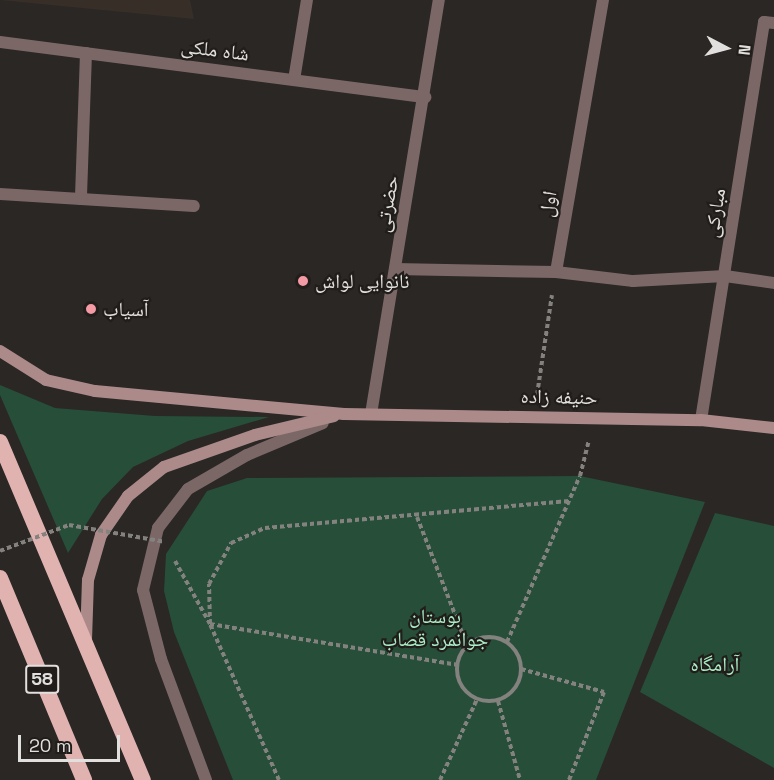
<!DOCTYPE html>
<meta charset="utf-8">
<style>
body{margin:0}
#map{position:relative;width:774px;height:780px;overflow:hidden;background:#2a2724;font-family:"Space Grotesk","Noto Naskh Arabic",sans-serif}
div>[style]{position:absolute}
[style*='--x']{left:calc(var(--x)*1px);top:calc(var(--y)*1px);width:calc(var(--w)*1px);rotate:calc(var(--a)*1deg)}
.built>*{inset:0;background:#372e27}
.green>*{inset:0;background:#274e38}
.path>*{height:4px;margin-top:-2px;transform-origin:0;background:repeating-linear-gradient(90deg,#84827f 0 4.5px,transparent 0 7.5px)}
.path>.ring{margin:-2px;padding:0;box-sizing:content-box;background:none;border:4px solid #84827f;border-radius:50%}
.minor>*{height:12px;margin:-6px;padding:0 6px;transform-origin:6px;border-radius:6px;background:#7b6766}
.tertiary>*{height:12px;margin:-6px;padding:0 6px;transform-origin:6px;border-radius:6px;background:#7b6766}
.secondary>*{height:12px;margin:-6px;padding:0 6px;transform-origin:6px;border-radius:6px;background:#ab8a89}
.trunk>*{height:16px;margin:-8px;padding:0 8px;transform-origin:8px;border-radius:8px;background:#e0b2b0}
.path-bridge>*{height:4px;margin-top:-2px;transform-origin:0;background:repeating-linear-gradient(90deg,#84827f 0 4.5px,transparent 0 7.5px)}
.dots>*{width:16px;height:16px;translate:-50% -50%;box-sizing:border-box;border:3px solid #211d1a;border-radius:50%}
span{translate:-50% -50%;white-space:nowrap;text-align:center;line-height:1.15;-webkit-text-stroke:4.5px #211d1a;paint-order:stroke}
.shield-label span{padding:2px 4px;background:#211d1a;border:2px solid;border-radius:4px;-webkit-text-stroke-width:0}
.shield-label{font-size:18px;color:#e2e0de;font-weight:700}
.street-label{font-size:20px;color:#e2e0de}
.poi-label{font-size:20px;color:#e2e0de}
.left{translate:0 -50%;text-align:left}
.park-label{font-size:20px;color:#aaeec6}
.north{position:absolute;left:696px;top:18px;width:60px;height:60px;-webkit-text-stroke:4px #211d1a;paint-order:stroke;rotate:96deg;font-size:16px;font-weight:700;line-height:24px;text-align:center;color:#e2e0de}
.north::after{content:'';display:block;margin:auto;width:21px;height:27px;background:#e2e0de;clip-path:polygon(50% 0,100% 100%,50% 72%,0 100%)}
.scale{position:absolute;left:18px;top:735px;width:102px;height:27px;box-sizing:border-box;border:3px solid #e2e0de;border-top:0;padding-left:8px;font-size:18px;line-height:21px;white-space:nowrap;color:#e2e0de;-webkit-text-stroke:4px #211d1a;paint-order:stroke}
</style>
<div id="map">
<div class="built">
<i style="clip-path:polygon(0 0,190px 0,194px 19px)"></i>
</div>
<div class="green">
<i style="clip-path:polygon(0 385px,55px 408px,155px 416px,269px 417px,188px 441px,133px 467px,102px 499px,68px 553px,0 395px)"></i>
<i style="clip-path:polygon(580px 476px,705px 502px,596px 780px,233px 780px,174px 632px,164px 591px,166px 554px,207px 491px,247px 478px)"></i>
<i style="clip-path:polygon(715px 513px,774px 526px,774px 768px,640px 692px)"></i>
</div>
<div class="path">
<i style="--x:537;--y:395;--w:101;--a:-81.5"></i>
<i style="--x:417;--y:517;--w:137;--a:68.7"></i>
<i style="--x:175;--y:561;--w:72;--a:60.9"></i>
<i style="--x:210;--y:624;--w:250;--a:9.4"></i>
<i class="ring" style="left:457px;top:637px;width:60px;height:60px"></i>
<i style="--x:507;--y:642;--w:181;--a:-66.3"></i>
<i style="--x:580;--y:476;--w:37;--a:-76"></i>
<i style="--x:521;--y:669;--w:86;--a:15.5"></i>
<i style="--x:604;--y:692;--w:95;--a:111.7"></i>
<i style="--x:498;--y:701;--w:82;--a:74.4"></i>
<i style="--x:279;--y:780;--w:171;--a:-113.9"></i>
<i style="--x:210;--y:624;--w:40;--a:-91.4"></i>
<i style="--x:209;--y:584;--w:47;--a:-61.8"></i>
<i style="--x:231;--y:543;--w:37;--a:-24"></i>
<i style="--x:265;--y:528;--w:305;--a:-5.1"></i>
<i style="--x:440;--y:780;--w:89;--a:-65.4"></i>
</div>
<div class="minor">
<i style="--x:0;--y:42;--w:429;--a:7.4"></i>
<i style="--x:86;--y:53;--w:146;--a:92"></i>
<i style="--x:81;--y:199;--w:113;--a:3.5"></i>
<i style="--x:294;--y:80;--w:81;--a:-80.8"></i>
<i style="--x:0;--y:194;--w:81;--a:3.5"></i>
<i style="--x:395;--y:269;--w:161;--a:1.1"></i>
<i style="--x:556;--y:272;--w:78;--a:6.7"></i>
<i style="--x:633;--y:281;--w:92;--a:-3.1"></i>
<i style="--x:725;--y:276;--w:49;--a:8.1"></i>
<i style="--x:556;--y:272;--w:276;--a:-80.2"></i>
<i style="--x:371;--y:414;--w:420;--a:-80.7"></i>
<i style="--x:701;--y:420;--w:403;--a:-81"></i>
<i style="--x:764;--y:22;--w:10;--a:6"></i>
</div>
<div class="tertiary">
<i style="--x:206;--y:780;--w:129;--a:-110.4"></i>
<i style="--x:161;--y:659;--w:71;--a:-104.6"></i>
<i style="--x:143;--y:590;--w:64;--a:-76.4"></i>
<i style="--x:158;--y:528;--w:49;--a:-52.4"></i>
<i style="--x:188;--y:489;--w:68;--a:-30"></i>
<i style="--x:247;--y:455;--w:82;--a:-22.8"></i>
</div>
<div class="secondary">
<i style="--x:0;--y:351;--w:54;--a:32.2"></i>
<i style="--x:46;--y:380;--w:50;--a:12.7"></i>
<i style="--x:95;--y:391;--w:250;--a:5.3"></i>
<i style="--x:344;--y:414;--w:357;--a:1"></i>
<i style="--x:701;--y:420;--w:73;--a:6.3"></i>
<i style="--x:86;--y:640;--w:60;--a:-88.1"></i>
<i style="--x:88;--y:580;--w:47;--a:-73.9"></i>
<i style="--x:101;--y:535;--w:47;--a:-55.3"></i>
<i style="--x:128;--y:496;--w:46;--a:-38.9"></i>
<i style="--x:164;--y:467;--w:96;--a:-19.4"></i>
<i style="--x:255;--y:435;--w:81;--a:-13.5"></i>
</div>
<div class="trunk">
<i style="--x:0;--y:442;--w:367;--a:67.1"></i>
<i style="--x:0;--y:578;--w:219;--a:67.4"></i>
</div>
<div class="path-bridge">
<i style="--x:0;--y:551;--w:74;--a:-20.6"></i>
<i style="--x:69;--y:525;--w:97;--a:10"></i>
</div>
<div class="dots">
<i style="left:303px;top:281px;background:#f49aa4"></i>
<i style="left:91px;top:309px;background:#f49aa4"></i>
</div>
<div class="shield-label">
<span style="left:42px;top:679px">58</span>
</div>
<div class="street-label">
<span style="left:215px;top:50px;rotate:7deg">شاه ملکی</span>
<span style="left:387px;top:204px;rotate:-80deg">حضرتی</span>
<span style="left:548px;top:204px;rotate:-80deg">اول</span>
<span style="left:715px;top:213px;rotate:-81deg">مبارکی</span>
<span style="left:559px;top:397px;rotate:1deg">حنیفه زاده</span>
</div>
<div class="poi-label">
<span class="left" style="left:315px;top:281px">نانوایی لواش</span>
<span class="left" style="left:103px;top:309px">آسیاب</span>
</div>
<div class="park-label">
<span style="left:435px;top:628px">بوستان<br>جوانمرد قصاب</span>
<span style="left:715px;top:664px">آرامگاه</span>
</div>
<div class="north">N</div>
<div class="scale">20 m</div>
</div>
